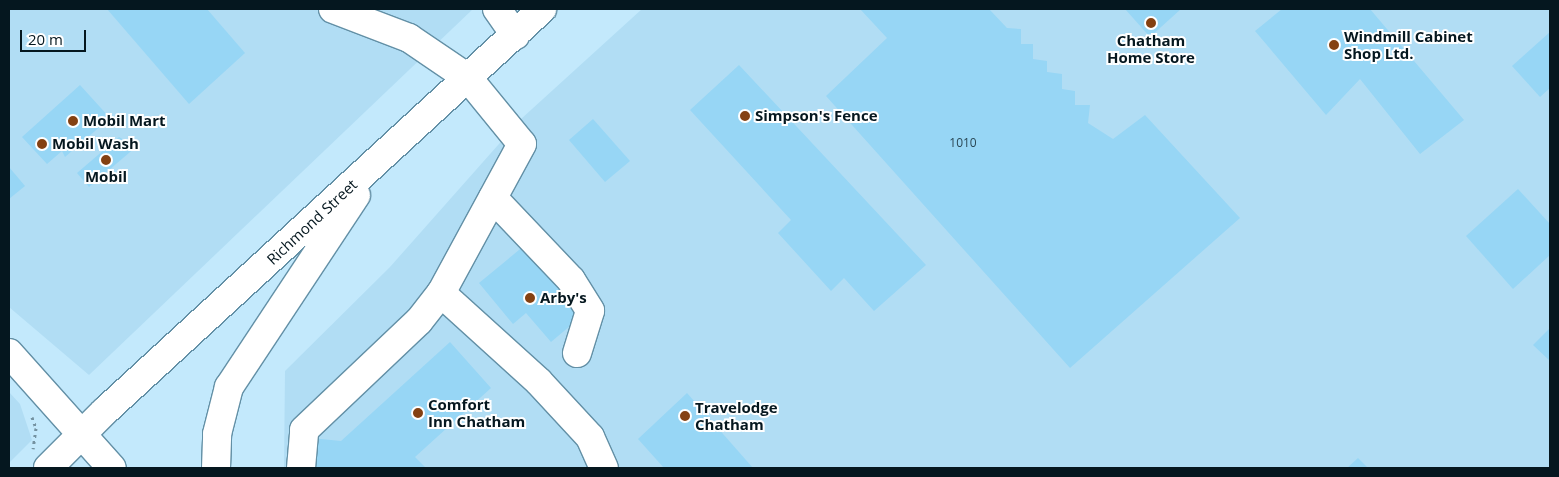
<!DOCTYPE html>
<style>
body{margin:0}
#map{position:relative;width:1559px;height:477px;overflow:hidden;background:#c3e9fc;font-family:"Open Sans",sans-serif}
div>[style]{position:absolute}
[style*='--x']{left:calc(var(--x)*1px);top:calc(var(--y)*1px);width:calc(var(--w)*1px);rotate:calc(var(--a)*1deg)}
.built>*{inset:0;background:#b1ddf4}
.building>*{inset:0;background:#97d6f5}
.path>*{height:3px;margin-top:-1.5px;transform-origin:0;background:repeating-linear-gradient(90deg,#7492a1 0 2.5px,transparent 0 6.5px)}
.roads{filter:drop-shadow(1px 0 #6390a6) drop-shadow(-1px 0 #6390a6) drop-shadow(0 1px #6390a6) drop-shadow(0 -1px #6390a6)}
.minor>*{height:28px;margin:-14px;padding:0 14px;transform-origin:14px;border-radius:14px;background:#fff}
.major>*{height:28px;margin:-14px;padding:0 14px;transform-origin:14px;border-radius:14px;background:#fff}
.dots>*{width:14px;height:14px;translate:-50% -50%;box-sizing:border-box;border:2px solid #fff;border-radius:50%}
span{translate:-50% -50%;white-space:nowrap;text-align:center;line-height:1.15;-webkit-text-stroke:4px #fff;paint-order:stroke}
.number-label{font-size:12px;color:#2a4754}
.number-label span{-webkit-text-stroke-width:0}
.poi-label{font-size:15px;color:#05171f;font-weight:700}
.left{translate:0 -50%;text-align:left}
.street-label{font-size:15px;color:#05171f}
.frame{position:absolute;inset:0;border:10px solid #05171f;pointer-events:none}
.scale{position:absolute;left:20px;top:30px;width:66px;height:22px;box-sizing:border-box;border:2px solid #05171f;border-top:0;padding-left:6px;font-size:15px;line-height:18px;white-space:nowrap;color:#05171f;-webkit-text-stroke:4px #fff;paint-order:stroke}
</style>
<div id="map">
<div class="built">
<i style="clip-path:polygon(9px 9px,473px 9px,89px 375px,9px 307px)"></i>
<i style="clip-path:polygon(642px 9px,1550px 9px,1550px 468px,284px 468px,285px 371px,390px 267px,521px 119px)"></i>
<i style="clip-path:polygon(9px 392px,20px 404px,32px 440px,9px 463px)"></i>
</div>
<div class="building">
<i style="clip-path:polygon(107px 9px,207px 9px,245px 53px,189px 104px)"></i>
<i style="clip-path:polygon(860px 9px,989px 9px,1007px 28px,1021px 29px,1021px 44px,1033px 44px,1033px 59px,1047px 61px,1047px 72px,1062px 74px,1062px 89px,1075px 91px,1075px 105px,1090px 105px,1088px 123px,1113px 139px,1145px 115px,1240px 218px,1070px 368px,826px 96px,887px 38px)"></i>
<i style="clip-path:polygon(1125px 9px,1181px 9px,1150px 37px)"></i>
<i style="clip-path:polygon(1282px 9px,1370px 9px,1464px 120px,1420px 154px,1360px 79px,1326px 115px,1255px 31px)"></i>
<i style="clip-path:polygon(1550px 32px,1550px 88px,1540px 97px,1512px 66px)"></i>
<i style="clip-path:polygon(739px 65px,926px 265px,874px 311px,844px 278px,831px 291px,778px 233px,791px 220px,690px 110px)"></i>
<i style="clip-path:polygon(80px 85px,110px 118px,65px 157px,62px 151px,47px 164px,22px 137px)"></i>
<i style="clip-path:polygon(593px 119px,630px 161px,605px 182px,569px 140px)"></i>
<i style="clip-path:polygon(119px 137px,136px 147px,89px 187px,77px 173px)"></i>
<i style="clip-path:polygon(9px 167px,25px 186px,9px 199px)"></i>
<i style="clip-path:polygon(1518px 189px,1550px 224px,1550px 255px,1513px 289px,1466px 236px)"></i>
<i style="clip-path:polygon(525px 245px,583px 315px,551px 342px,526px 313px,513px 324px,479px 283px)"></i>
<i style="clip-path:polygon(1550px 328px,1550px 361px,1533px 345px)"></i>
<i style="clip-path:polygon(450px 342px,491px 388px,415px 457px,426px 468px,311px 468px,311px 438px,341px 441px)"></i>
<i style="clip-path:polygon(687px 393px,753px 468px,664px 468px,638px 439px)"></i>
<i style="clip-path:polygon(1358px 458px,1368px 468px,1347px 468px)"></i>
</div>
<div class="path">
<i style="--x:32;--y:417;--w:12;--a:70"></i>
<i style="--x:36;--y:428;--w:21;--a:98"></i>
</div>
<div class="roads">
<div class="minor">
<i style="--x:333;--y:9;--w:81;--a:20.9"></i>
<i style="--x:409;--y:38;--w:71;--a:34.1"></i>
<i style="--x:468;--y:78;--w:85;--a:50.7"></i>
<i style="--x:522;--y:144;--w:170;--a:118.5"></i>
<i style="--x:441;--y:293;--w:132;--a:42.2"></i>
<i style="--x:539;--y:382;--w:75;--a:47.2"></i>
<i style="--x:590;--y:437;--w:34;--a:66"></i>
<i style="--x:497;--y:9;--w:32;--a:55"></i>
<i style="--x:493;--y:198;--w:113;--a:46.4"></i>
<i style="--x:571;--y:280;--w:36;--a:58"></i>
<i style="--x:590;--y:311;--w:44;--a:107.2"></i>
<i style="--x:301;--y:468;--w:38;--a:-85"></i>
<i style="--x:304;--y:430;--w:158;--a:-43.5"></i>
<i style="--x:419;--y:321;--w:36;--a:-52"></i>
</div>
<div class="major">
<i style="--x:9;--y:353;--w:154;--a:48.2"></i>
<i style="--x:48;--y:468;--w:81;--a:-45"></i>
<i style="--x:105;--y:411;--w:594;--a:-42.61"></i>
<i style="--x:216;--y:468;--w:34;--a:-88"></i>
<i style="--x:217;--y:434;--w:49;--a:-75.7"></i>
<i style="--x:229;--y:387;--w:230;--a:-56.5"></i>
</div>
</div>
<div class="dots">
<i style="left:1151px;top:23px;background:#844112"></i>
<i style="left:1334px;top:45px;background:#844112"></i>
<i style="left:745px;top:116px;background:#844112"></i>
<i style="left:73px;top:121px;background:#844112"></i>
<i style="left:42px;top:144px;background:#844112"></i>
<i style="left:106px;top:160px;background:#844112"></i>
<i style="left:530px;top:298px;background:#844112"></i>
<i style="left:418px;top:413px;background:#844112"></i>
<i style="left:685px;top:416px;background:#844112"></i>
</div>
<div class="number-label">
<span style="left:963px;top:143px">1010</span>
</div>
<div class="poi-label">
<span class="left" style="left:1344px;top:45px">Windmill Cabinet<br>Shop Ltd.</span>
<span style="left:1151px;top:49px">Chatham<br>Home Store</span>
<span class="left" style="left:755px;top:116px">Simpson's Fence</span>
<span class="left" style="left:83px;top:121px">Mobil Mart</span>
<span class="left" style="left:52px;top:144px">Mobil Wash</span>
<span style="left:106px;top:177px">Mobil</span>
<span class="left" style="left:540px;top:298px">Arby's</span>
<span class="left" style="left:428px;top:413px">Comfort<br>Inn Chatham</span>
<span class="left" style="left:695px;top:416px">Travelodge<br>Chatham</span>
</div>
<div class="street-label">
<span style="left:312px;top:222px;rotate:-43deg">Richmond Street</span>
</div>
<div class="frame"></div>
<div class="scale">20 m</div>
</div>
